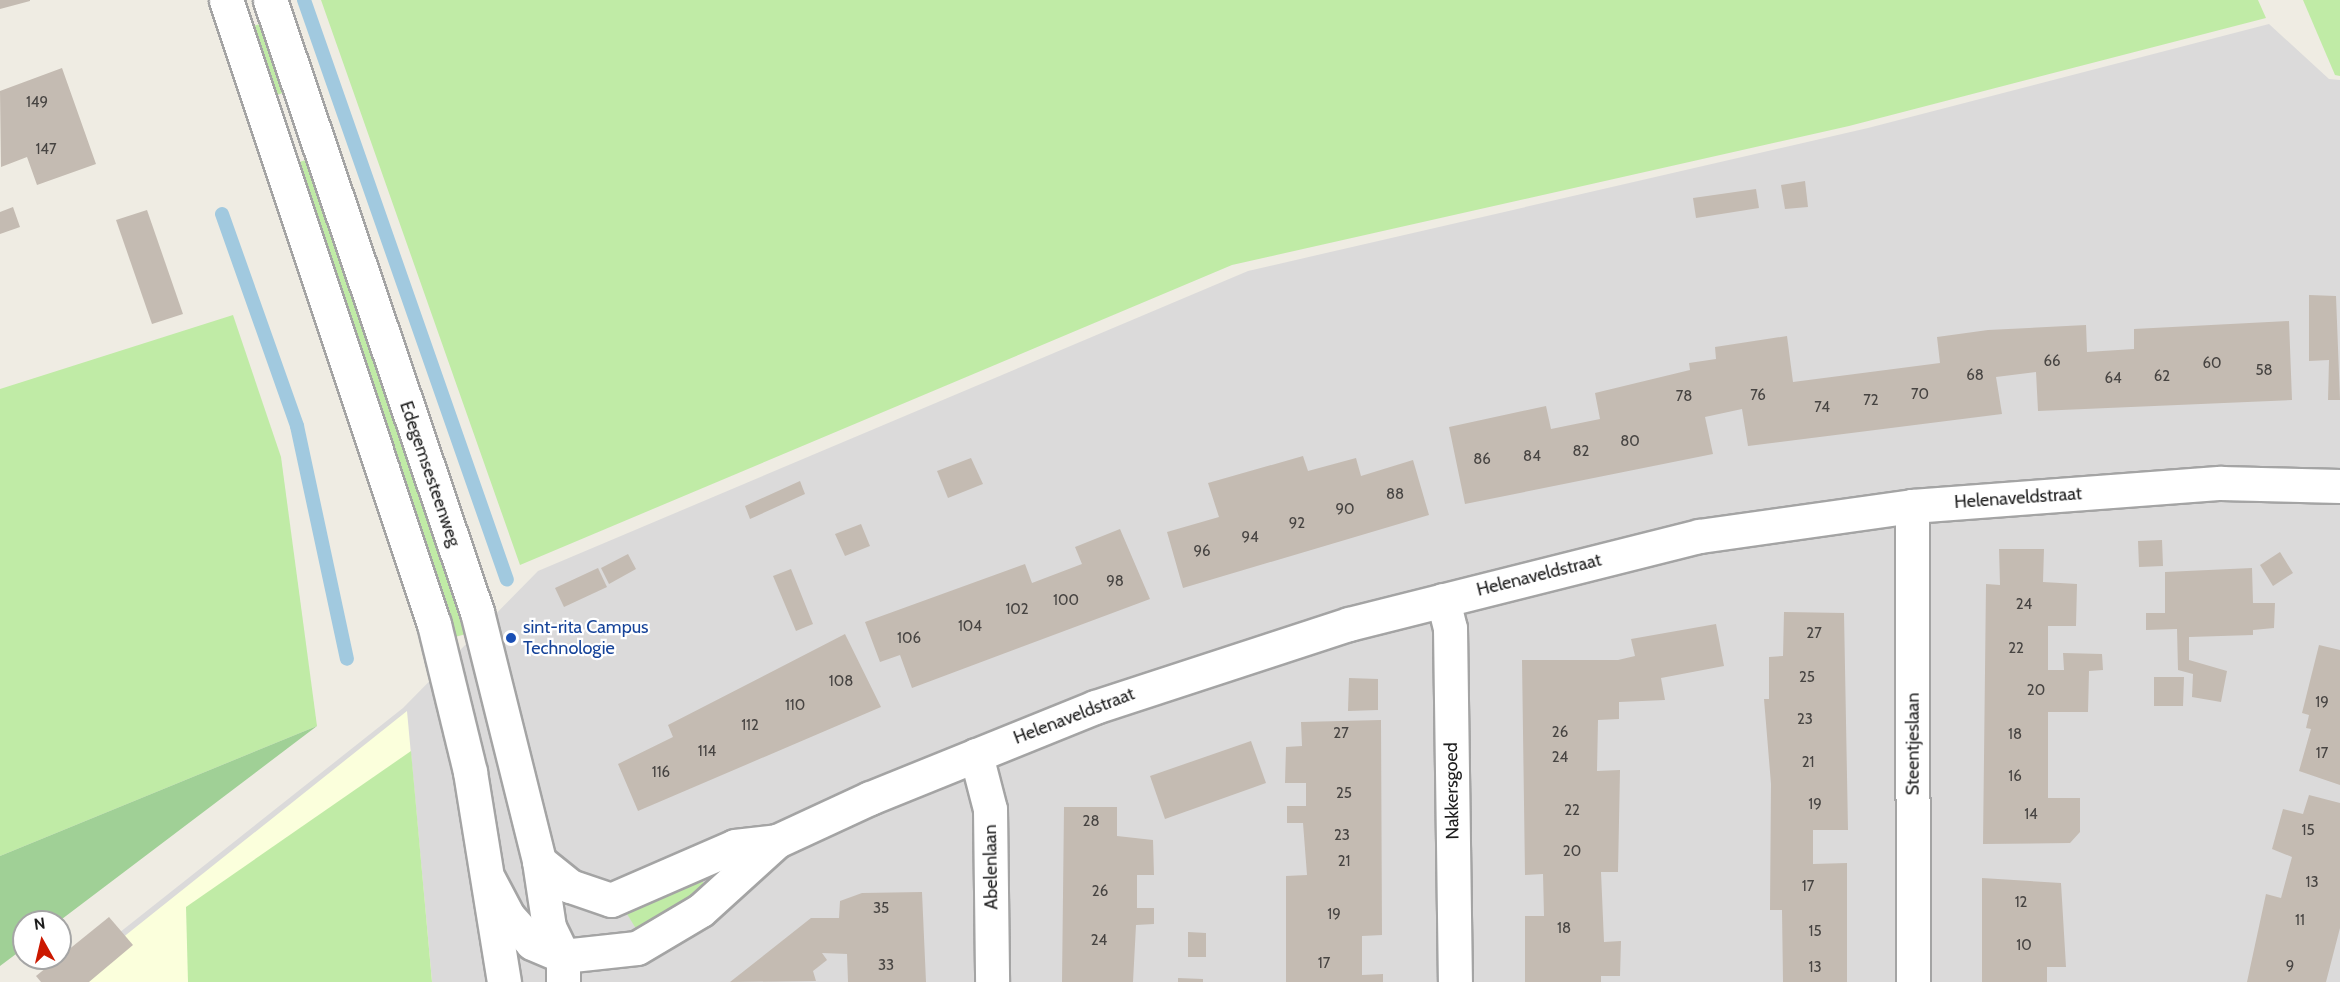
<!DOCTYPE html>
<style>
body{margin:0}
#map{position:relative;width:2340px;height:982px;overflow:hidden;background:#efece3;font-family:Cabin,sans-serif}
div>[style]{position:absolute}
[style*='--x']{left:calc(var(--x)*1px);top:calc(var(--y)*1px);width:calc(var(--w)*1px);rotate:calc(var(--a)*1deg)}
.residential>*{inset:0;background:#dbdada}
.education>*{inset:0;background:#fbffdc}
.grass>*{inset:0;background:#c0eba6}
.forest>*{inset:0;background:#a0d096}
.stream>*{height:14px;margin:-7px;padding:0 7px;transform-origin:7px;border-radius:7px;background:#a1c9df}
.building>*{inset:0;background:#c4bbb2}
.roads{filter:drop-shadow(2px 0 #a4a4a4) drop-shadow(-2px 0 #a4a4a4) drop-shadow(0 2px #a4a4a4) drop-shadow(0 -2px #a4a4a4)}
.street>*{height:33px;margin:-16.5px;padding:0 16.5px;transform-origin:16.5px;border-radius:16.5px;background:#fff}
.dots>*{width:16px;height:16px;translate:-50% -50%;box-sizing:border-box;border:3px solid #fff;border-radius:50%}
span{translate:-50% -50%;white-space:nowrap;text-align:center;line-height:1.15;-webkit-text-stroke:4.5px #fff;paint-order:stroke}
.number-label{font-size:15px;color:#474442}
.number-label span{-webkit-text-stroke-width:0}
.street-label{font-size:18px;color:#1d1d1d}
.transit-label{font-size:18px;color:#164399}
.left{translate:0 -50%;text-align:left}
.north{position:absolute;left:12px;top:910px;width:60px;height:60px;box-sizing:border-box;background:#fff;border:2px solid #a5a5a5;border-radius:50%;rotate:352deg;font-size:16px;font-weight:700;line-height:24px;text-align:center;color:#1d1d1d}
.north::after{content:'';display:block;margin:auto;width:21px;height:27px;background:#cb1800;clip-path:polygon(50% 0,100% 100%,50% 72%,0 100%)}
</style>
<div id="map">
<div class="residential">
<i style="clip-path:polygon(2269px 24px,2329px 79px,2340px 80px,2340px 982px,57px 982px,403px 708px,538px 571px,1248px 271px,1868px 128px)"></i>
</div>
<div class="education">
<i style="clip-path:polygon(407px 711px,432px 982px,67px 982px)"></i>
</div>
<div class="grass">
<i style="clip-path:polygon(321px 0,2258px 0,2266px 18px,1849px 126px,1232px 265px,520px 565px)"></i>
<i style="clip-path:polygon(2303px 0,2340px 0,2340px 76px,2335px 75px)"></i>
<i style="clip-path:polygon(267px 22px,290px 90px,270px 98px,246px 28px)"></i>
<i style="clip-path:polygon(313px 158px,470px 633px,451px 638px,292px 164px)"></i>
<i style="clip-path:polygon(233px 315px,281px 457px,317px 726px,0 856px,0 389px)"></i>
<i style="clip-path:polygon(411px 751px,432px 982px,188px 982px,186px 907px)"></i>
<i style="clip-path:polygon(702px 878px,705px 889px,638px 932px,624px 909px)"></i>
</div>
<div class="forest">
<i style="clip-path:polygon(317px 726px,58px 922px,24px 922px,24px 948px,0 966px,0 856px)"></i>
</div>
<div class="stream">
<i style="--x:304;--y:0;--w:614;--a:70.71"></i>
<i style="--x:222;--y:214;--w:225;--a:70.5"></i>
<i style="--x:297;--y:426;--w:238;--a:77.9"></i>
</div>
<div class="building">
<i style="clip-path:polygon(0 0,30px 0,30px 1px,0 9px)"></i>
<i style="clip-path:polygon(62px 68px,96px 164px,37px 185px,27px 157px,1px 167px,0 91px)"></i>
<i style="clip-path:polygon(1805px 181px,1808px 207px,1785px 209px,1781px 185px)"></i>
<i style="clip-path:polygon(1756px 189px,1759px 208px,1696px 218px,1693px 198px)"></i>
<i style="clip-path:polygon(13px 207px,20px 227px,0 234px,0 212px)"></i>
<i style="clip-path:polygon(147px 210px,183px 314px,152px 324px,116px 220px)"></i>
<i style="clip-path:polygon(2309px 295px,2336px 296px,2340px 400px,2328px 400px,2329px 360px,2309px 361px)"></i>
<i style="clip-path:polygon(2289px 321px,2292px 400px,2038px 411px,2036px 372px,1996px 377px,2002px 414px,1748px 446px,1742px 409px,1705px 417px,1713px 454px,1465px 504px,1449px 427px,1546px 406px,1551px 429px,1600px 419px,1595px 393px,1690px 370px,1689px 363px,1716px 359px,1715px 347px,1787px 336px,1793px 382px,1940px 363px,1937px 337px,1988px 330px,2086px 325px,2087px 352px,2134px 349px,2134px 329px)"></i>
<i style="clip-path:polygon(1303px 456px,1308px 471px,1356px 458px,1361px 476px,1413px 460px,1429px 515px,1183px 588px,1167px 532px,1219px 517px,1208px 483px)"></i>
<i style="clip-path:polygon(971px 458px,983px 484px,948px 498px,937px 471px)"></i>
<i style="clip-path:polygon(800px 481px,805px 494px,750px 519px,745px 506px)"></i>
<i style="clip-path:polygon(861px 524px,870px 546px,845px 556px,835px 534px)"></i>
<i style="clip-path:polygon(1120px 529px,1150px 599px,912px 688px,900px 655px,880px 662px,865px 622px,1025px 564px,1032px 583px,1082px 564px,1075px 547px)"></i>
<i style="clip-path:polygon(2162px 540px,2163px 566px,2139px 567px,2138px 541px)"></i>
<i style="clip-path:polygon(1999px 549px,2044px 549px,2043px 582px,2077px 584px,2076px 626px,2048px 626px,2048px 670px,2064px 670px,2063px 653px,2102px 654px,2103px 670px,2089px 671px,2088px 712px,2048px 712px,2048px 798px,2080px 798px,2080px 832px,2070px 843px,1983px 844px,1986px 584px,2000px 585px)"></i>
<i style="clip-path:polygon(2280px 552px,2293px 573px,2273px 586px,2260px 565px)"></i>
<i style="clip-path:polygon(628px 554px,636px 569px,609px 584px,601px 568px)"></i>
<i style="clip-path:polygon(598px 568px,607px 587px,564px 607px,555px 588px)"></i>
<i style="clip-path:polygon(2252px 568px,2253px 603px,2275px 603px,2274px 628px,2253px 630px,2253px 635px,2189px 637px,2189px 660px,2227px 671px,2221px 702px,2192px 697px,2193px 674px,2178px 670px,2177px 629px,2146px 630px,2146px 613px,2165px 613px,2165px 572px)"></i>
<i style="clip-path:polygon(791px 569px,813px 624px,796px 631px,773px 576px)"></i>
<i style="clip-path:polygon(1784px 612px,1844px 613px,1848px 830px,1813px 830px,1813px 864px,1847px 863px,1847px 982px,1783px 982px,1782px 910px,1770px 910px,1771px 784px,1764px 699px,1769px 699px,1769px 657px,1783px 656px)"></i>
<i style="clip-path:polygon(1716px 624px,1724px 666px,1661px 678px,1665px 700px,1619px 702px,1619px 719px,1598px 720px,1597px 771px,1620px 770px,1618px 872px,1601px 872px,1604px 942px,1621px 941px,1620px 976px,1601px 976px,1601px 982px,1525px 982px,1525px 916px,1544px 916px,1543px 874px,1525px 875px,1522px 660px,1618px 660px,1635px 656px,1631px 639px)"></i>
<i style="clip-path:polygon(845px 634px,881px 707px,638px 811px,618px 764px,673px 737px,668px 725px)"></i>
<i style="clip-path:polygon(2319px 645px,2340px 650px,2340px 785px,2299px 771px,2311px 729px,2306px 728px,2309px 715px,2302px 713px)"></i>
<i style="clip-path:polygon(2154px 677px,2184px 677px,2183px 706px,2154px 706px)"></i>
<i style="clip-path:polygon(1349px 678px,1378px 679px,1378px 710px,1348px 711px)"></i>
<i style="clip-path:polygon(1381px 720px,1382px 935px,1362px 936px,1362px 975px,1383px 974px,1383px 982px,1286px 982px,1286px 876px,1307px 875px,1303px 823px,1287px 823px,1287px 806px,1306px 806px,1306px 783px,1285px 783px,1286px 747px,1302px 746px,1301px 722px)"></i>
<i style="clip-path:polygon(1251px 741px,1266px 783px,1165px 819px,1150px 776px)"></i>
<i style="clip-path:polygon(2309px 795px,2340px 803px,2340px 928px,2326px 982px,2247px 982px,2266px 894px,2281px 898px,2292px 857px,2272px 849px,2283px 809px,2303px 814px)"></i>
<i style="clip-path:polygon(1064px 807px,1117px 807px,1117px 836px,1153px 840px,1154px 875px,1137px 875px,1137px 908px,1154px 908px,1154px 924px,1136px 925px,1133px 982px,1062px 982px)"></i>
<i style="clip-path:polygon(1982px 878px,2061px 883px,2066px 967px,2047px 967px,2047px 982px,1982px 982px)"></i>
<i style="clip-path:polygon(922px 892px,926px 982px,848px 982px,847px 954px,822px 953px,827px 960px,813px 971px,816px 981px,730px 982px,811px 918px,839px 918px,840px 901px,862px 893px)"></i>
<i style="clip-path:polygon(109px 917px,133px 945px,89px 982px,41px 982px,36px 976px)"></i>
<i style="clip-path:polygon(1188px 932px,1206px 933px,1206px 957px,1188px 957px)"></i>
<i style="clip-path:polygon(1178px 978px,1203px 979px,1203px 982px,1178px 982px)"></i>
</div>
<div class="roads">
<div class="street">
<i style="--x:226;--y:0;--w:658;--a:71.57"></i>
<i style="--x:434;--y:624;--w:152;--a:76.3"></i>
<i style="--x:470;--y:772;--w:213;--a:80.8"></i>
<i style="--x:270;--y:0;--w:646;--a:71.31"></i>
<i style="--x:477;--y:612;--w:257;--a:76"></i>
<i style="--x:539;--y:861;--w:67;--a:81.4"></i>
<i style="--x:549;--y:927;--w:32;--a:64"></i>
<i style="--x:563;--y:956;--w:26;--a:90"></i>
<i style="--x:1912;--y:506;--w:476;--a:89.9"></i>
<i style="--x:1443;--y:600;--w:29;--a:76"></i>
<i style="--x:1450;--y:628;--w:354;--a:89.2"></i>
<i style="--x:976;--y:755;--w:56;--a:75.5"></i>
<i style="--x:990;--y:809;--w:173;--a:89.3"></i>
<i style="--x:539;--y:861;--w:40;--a:39"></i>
<i style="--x:570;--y:886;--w:43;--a:18.9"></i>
<i style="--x:611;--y:900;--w:135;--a:-23.5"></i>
<i style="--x:735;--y:846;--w:42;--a:-6.8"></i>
<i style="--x:489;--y:880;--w:41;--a:62.2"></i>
<i style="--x:508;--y:916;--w:36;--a:48"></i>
<i style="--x:532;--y:943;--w:34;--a:23"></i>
<i style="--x:563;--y:956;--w:74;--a:-6.2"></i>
<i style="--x:637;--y:948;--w:74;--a:-30.7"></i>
<i style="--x:701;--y:910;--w:103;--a:-42.2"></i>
<i style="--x:777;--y:841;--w:102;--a:-24.8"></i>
<i style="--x:870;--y:798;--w:243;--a:-22"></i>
<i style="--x:1095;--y:707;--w:267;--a:-18.1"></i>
<i style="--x:1349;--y:624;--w:361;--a:-14.1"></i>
<i style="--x:1699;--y:536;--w:215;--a:-8"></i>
<i style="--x:1912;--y:506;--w:310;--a:-4.3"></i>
<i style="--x:2221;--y:483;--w:119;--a:1.4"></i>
</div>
</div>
<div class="dots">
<i style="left:511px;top:638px;background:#1a4fb4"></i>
</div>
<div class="number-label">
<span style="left:37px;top:103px">149</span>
<span style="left:46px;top:150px">147</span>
<span style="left:2052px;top:362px">66</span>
<span style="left:2212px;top:364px">60</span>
<span style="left:2264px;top:371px">58</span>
<span style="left:1975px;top:376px">68</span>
<span style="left:2162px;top:377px">62</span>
<span style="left:2113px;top:379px">64</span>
<span style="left:1920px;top:395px">70</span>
<span style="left:1758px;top:396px">76</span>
<span style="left:1684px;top:397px">78</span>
<span style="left:1871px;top:401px">72</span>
<span style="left:1822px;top:408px">74</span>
<span style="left:1630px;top:442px">80</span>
<span style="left:1581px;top:452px">82</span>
<span style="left:1532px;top:457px">84</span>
<span style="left:1482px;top:460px">86</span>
<span style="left:1395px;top:495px">88</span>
<span style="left:1345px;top:510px">90</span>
<span style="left:1297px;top:524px">92</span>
<span style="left:1250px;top:538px">94</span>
<span style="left:1202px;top:552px">96</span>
<span style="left:1115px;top:582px">98</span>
<span style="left:1066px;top:601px">100</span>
<span style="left:2024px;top:605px">24</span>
<span style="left:1017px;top:610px">102</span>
<span style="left:970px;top:627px">104</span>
<span style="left:1814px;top:634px">27</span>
<span style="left:909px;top:639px">106</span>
<span style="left:2016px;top:649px">22</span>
<span style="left:1807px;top:678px">25</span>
<span style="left:841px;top:682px">108</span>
<span style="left:2036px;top:691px">20</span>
<span style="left:2322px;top:703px">19</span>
<span style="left:795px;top:706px">110</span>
<span style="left:1805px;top:720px">23</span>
<span style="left:750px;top:726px">112</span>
<span style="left:1560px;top:733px">26</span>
<span style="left:1341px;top:734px">27</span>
<span style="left:2015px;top:735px">18</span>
<span style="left:707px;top:752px">114</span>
<span style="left:2322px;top:754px">17</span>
<span style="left:1560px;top:758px">24</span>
<span style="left:1808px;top:763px">21</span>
<span style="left:661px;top:773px">116</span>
<span style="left:2015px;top:777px">16</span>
<span style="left:1344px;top:794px">25</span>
<span style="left:1815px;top:805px">19</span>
<span style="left:1572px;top:811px">22</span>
<span style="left:2031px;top:815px">14</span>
<span style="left:1091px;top:822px">28</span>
<span style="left:2308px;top:831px">15</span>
<span style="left:1342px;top:836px">23</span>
<span style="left:1572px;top:852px">20</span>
<span style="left:1344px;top:862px">21</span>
<span style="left:2312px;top:883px">13</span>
<span style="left:1808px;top:887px">17</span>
<span style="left:1100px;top:892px">26</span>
<span style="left:2021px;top:903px">12</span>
<span style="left:881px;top:909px">35</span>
<span style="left:1334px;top:915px">19</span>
<span style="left:2300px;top:921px">11</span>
<span style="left:1564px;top:929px">18</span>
<span style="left:1815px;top:932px">15</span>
<span style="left:1099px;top:941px">24</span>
<span style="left:2024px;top:946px">10</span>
<span style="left:1324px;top:964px">17</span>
<span style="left:886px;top:966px">33</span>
<span style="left:2290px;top:967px">9</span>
<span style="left:1815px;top:968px">13</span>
</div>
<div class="street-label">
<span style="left:430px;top:474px;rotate:71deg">Edegemsesteenweg</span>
<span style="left:2018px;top:498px;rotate:-4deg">Helenaveldstraat</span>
<span style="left:1539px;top:575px;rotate:-14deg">Helenaveldstraat</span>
<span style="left:1074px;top:716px;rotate:-21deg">Helenaveldstraat</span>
<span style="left:1913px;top:744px;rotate:-90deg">Steentjeslaan</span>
<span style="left:1452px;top:791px;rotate:-91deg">Nakkersgoed</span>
<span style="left:991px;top:867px;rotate:-91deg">Abelenlaan</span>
</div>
<div class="transit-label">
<span class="left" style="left:523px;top:638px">sint-rita Campus<br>Technologie</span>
</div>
<div class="north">N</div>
</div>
